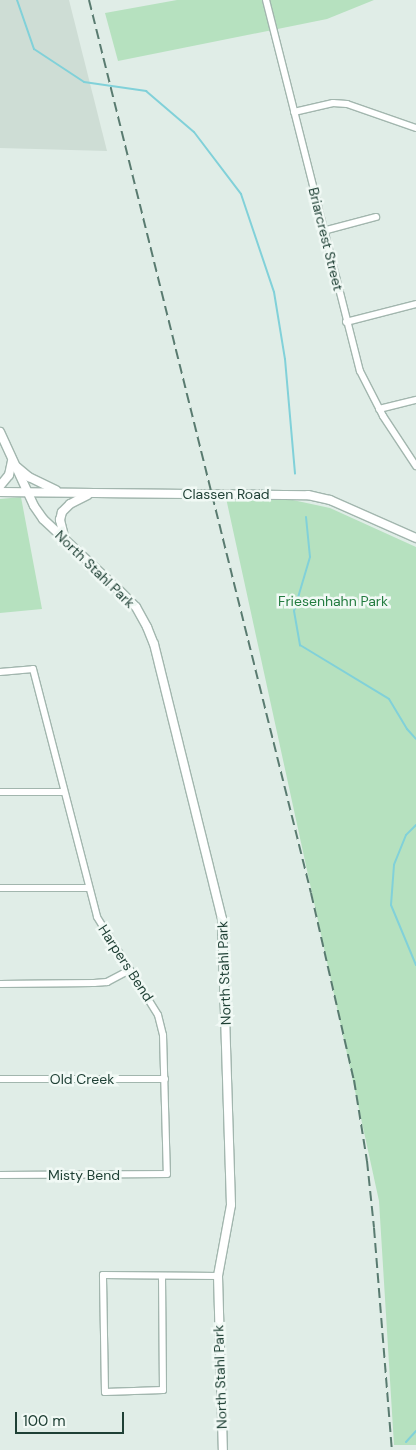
<!DOCTYPE html>
<style>
body{margin:0}
#map{position:relative;width:416px;height:1450px;overflow:hidden;background:#e0ede7;font-family:"DM Sans",sans-serif}
div>[style]{position:absolute}
[style*='--x']{left:calc(var(--x)*1px);top:calc(var(--y)*1px);width:calc(var(--w)*1px);rotate:calc(var(--a)*1deg)}
.built>*{inset:0;background:#ceddd5}
.green>*{inset:0;background:#b6e1bf}
.stream>*{height:2px;margin:-1px;padding:0 1px;transform-origin:1px;border-radius:1px;background:#81d1d9}
.roads{filter:drop-shadow(1px 0 #a2b6ae) drop-shadow(-1px 0 #a2b6ae) drop-shadow(0 1px #a2b6ae) drop-shadow(0 -1px #a2b6ae)}
.minor>*{height:6px;margin:-3px;padding:0 3px;transform-origin:3px;border-radius:3px;background:#fff}
.tertiary>*{height:8px;margin:-4px;padding:0 4px;transform-origin:4px;border-radius:4px;background:#fff}
.rail>*{height:2px;margin-top:-1px;transform-origin:0;background:repeating-linear-gradient(90deg,#597b70 0 10px,transparent 0 15px)}
span{translate:-50% -50%;white-space:nowrap;text-align:center;line-height:1.15;-webkit-text-stroke:5px #f1f9f5;paint-order:stroke}
.street-label{font-size:14px;color:#1f4035}
.park-label{font-size:14px;color:#247c40}
.scale{position:absolute;left:15px;top:1412px;width:109px;height:22px;box-sizing:border-box;border:2px solid #1f4035;border-top:0;padding-left:6px;font-size:15px;line-height:18px;white-space:nowrap;color:#1f4035;-webkit-text-stroke:4px #f1f9f5;paint-order:stroke}
</style>
<div id="map">
<div class="built">
<i style="clip-path:polygon(0 0,69px 0,107px 151px,0 148px)"></i>
</div>
<div class="green">
<i style="clip-path:polygon(177px 0,374px 0,327px 19px,118px 61px,105px 13px)"></i>
<i style="clip-path:polygon(21px 497px,42px 609px,0 613px,0 499px)"></i>
<i style="clip-path:polygon(226px 498px,288px 499px,330px 508px,416px 547px,416px 1445px,394px 1445px,379px 1201px)"></i>
</div>
<div class="stream">
<i style="--x:17;--y:0;--w:52;--a:70.9"></i>
<i style="--x:34;--y:49;--w:60;--a:33.4"></i>
<i style="--x:84;--y:82;--w:63;--a:8.3"></i>
<i style="--x:146;--y:91;--w:63;--a:40.5"></i>
<i style="--x:194;--y:132;--w:78;--a:52.8"></i>
<i style="--x:241;--y:194;--w:103;--a:71.4"></i>
<i style="--x:274;--y:292;--w:68;--a:80.7"></i>
<i style="--x:285;--y:359;--w:115;--a:85"></i>
<i style="--x:306;--y:517;--w:40;--a:84.3"></i>
<i style="--x:310;--y:557;--w:56;--a:106.5"></i>
<i style="--x:294;--y:611;--w:35;--a:80"></i>
<i style="--x:300;--y:645;--w:104;--a:31.2"></i>
<i style="--x:389;--y:699;--w:35;--a:59"></i>
<i style="--x:407;--y:729;--w:13;--a:48"></i>
<i style="--x:416;--y:825;--w:14;--a:135"></i>
<i style="--x:406;--y:835;--w:32;--a:112"></i>
<i style="--x:394;--y:865;--w:40;--a:94.3"></i>
<i style="--x:391;--y:905;--w:65;--a:67.4"></i>
<i style="--x:406;--y:1442;--w:15;--a:-48"></i>
</div>
<div class="roads">
<div class="minor">
<i style="--x:266;--y:0;--w:383;--a:75.8"></i>
<i style="--x:360;--y:371;--w:51;--a:62.9"></i>
<i style="--x:383;--y:416;--w:60;--a:56.6"></i>
<i style="--x:294;--y:112;--w:40;--a:-13"></i>
<i style="--x:333;--y:103;--w:14;--a:4"></i>
<i style="--x:347;--y:104;--w:73;--a:19.2"></i>
<i style="--x:323;--y:231;--w:55;--a:-14.8"></i>
<i style="--x:346;--y:322;--w:72;--a:-14.4"></i>
<i style="--x:379;--y:409;--w:38;--a:-14"></i>
<i style="--x:0;--y:672;--w:33;--a:-5"></i>
<i style="--x:33;--y:669;--w:256;--a:75.5"></i>
<i style="--x:97;--y:917;--w:115;--a:58.1"></i>
<i style="--x:158;--y:1015;--w:21;--a:76"></i>
<i style="--x:163;--y:1035;--w:139;--a:88.4"></i>
<i style="--x:167;--y:1174;--w:167;--a:179.7"></i>
<i style="--x:0;--y:792;--w:64;--a:0"></i>
<i style="--x:0;--y:888;--w:88;--a:0"></i>
<i style="--x:0;--y:984;--w:94;--a:-0.6"></i>
<i style="--x:94;--y:983;--w:13;--a:-4"></i>
<i style="--x:107;--y:982;--w:26;--a:-28"></i>
<i style="--x:0;--y:1079;--w:165;--a:0"></i>
<i style="--x:162;--y:1276;--w:114;--a:89.5"></i>
<i style="--x:163;--y:1390;--w:58;--a:178"></i>
<i style="--x:105;--y:1392;--w:117;--a:-91"></i>
<i style="--x:103;--y:1275;--w:115;--a:0.5"></i>
</div>
<div class="tertiary">
<i style="--x:0;--y:432;--w:81;--a:65.3"></i>
<i style="--x:34;--y:506;--w:16;--a:55"></i>
<i style="--x:43;--y:519;--w:104;--a:43.1"></i>
<i style="--x:119;--y:590;--w:24;--a:45"></i>
<i style="--x:136;--y:607;--w:23;--a:61"></i>
<i style="--x:147;--y:627;--w:18;--a:68"></i>
<i style="--x:154;--y:644;--w:283;--a:76.1"></i>
<i style="--x:222;--y:919;--w:286;--a:88.2"></i>
<i style="--x:231;--y:1205;--w:72;--a:100.4"></i>
<i style="--x:218;--y:1276;--w:174;--a:88.4"></i>
<i style="--x:17;--y:467;--w:16;--a:40"></i>
<i style="--x:29;--y:477;--w:30;--a:26"></i>
<i style="--x:0;--y:486;--w:14;--a:-51"></i>
<i style="--x:9;--y:475;--w:14;--a:-78"></i>
<i style="--x:0;--y:492;--w:308;--a:0.6"></i>
<i style="--x:308;--y:495;--w:23;--a:13"></i>
<i style="--x:330;--y:500;--w:94;--a:23.8"></i>
<i style="--x:65;--y:540;--w:21;--a:-104"></i>
<i style="--x:60;--y:520;--w:8;--a:-76"></i>
<i style="--x:62;--y:512;--w:11;--a:-45"></i>
<i style="--x:70;--y:504;--w:20;--a:-27"></i>
</div>
</div>
<div class="rail">
<i style="--x:89;--y:0;--w:920;--a:76.04"></i>
<i style="--x:311;--y:893;--w:192;--a:77.1"></i>
<i style="--x:354;--y:1080;--w:82;--a:80.9"></i>
<i style="--x:367;--y:1161;--w:67;--a:84"></i>
<i style="--x:374;--y:1228;--w:223;--a:85.4"></i>
</div>
<div class="street-label">
<span style="left:326px;top:239px;rotate:76deg">Briarcrest Street</span>
<span style="left:226px;top:494px">Classen Road</span>
<span style="left:95px;top:569px;rotate:44deg">North Stahl Park</span>
<span style="left:126px;top:963px;rotate:57deg">Harpers Bend</span>
<span style="left:224px;top:973px;rotate:-92deg">North Stahl Park</span>
<span style="left:82px;top:1079px">Old Creek</span>
<span style="left:84px;top:1175px">Misty Bend</span>
<span style="left:220px;top:1377px;rotate:-92deg">North Stahl Park</span>
</div>
<div class="park-label">
<span style="left:333px;top:601px">Friesenhahn Park</span>
</div>
<div class="scale">100 m</div>
</div>
